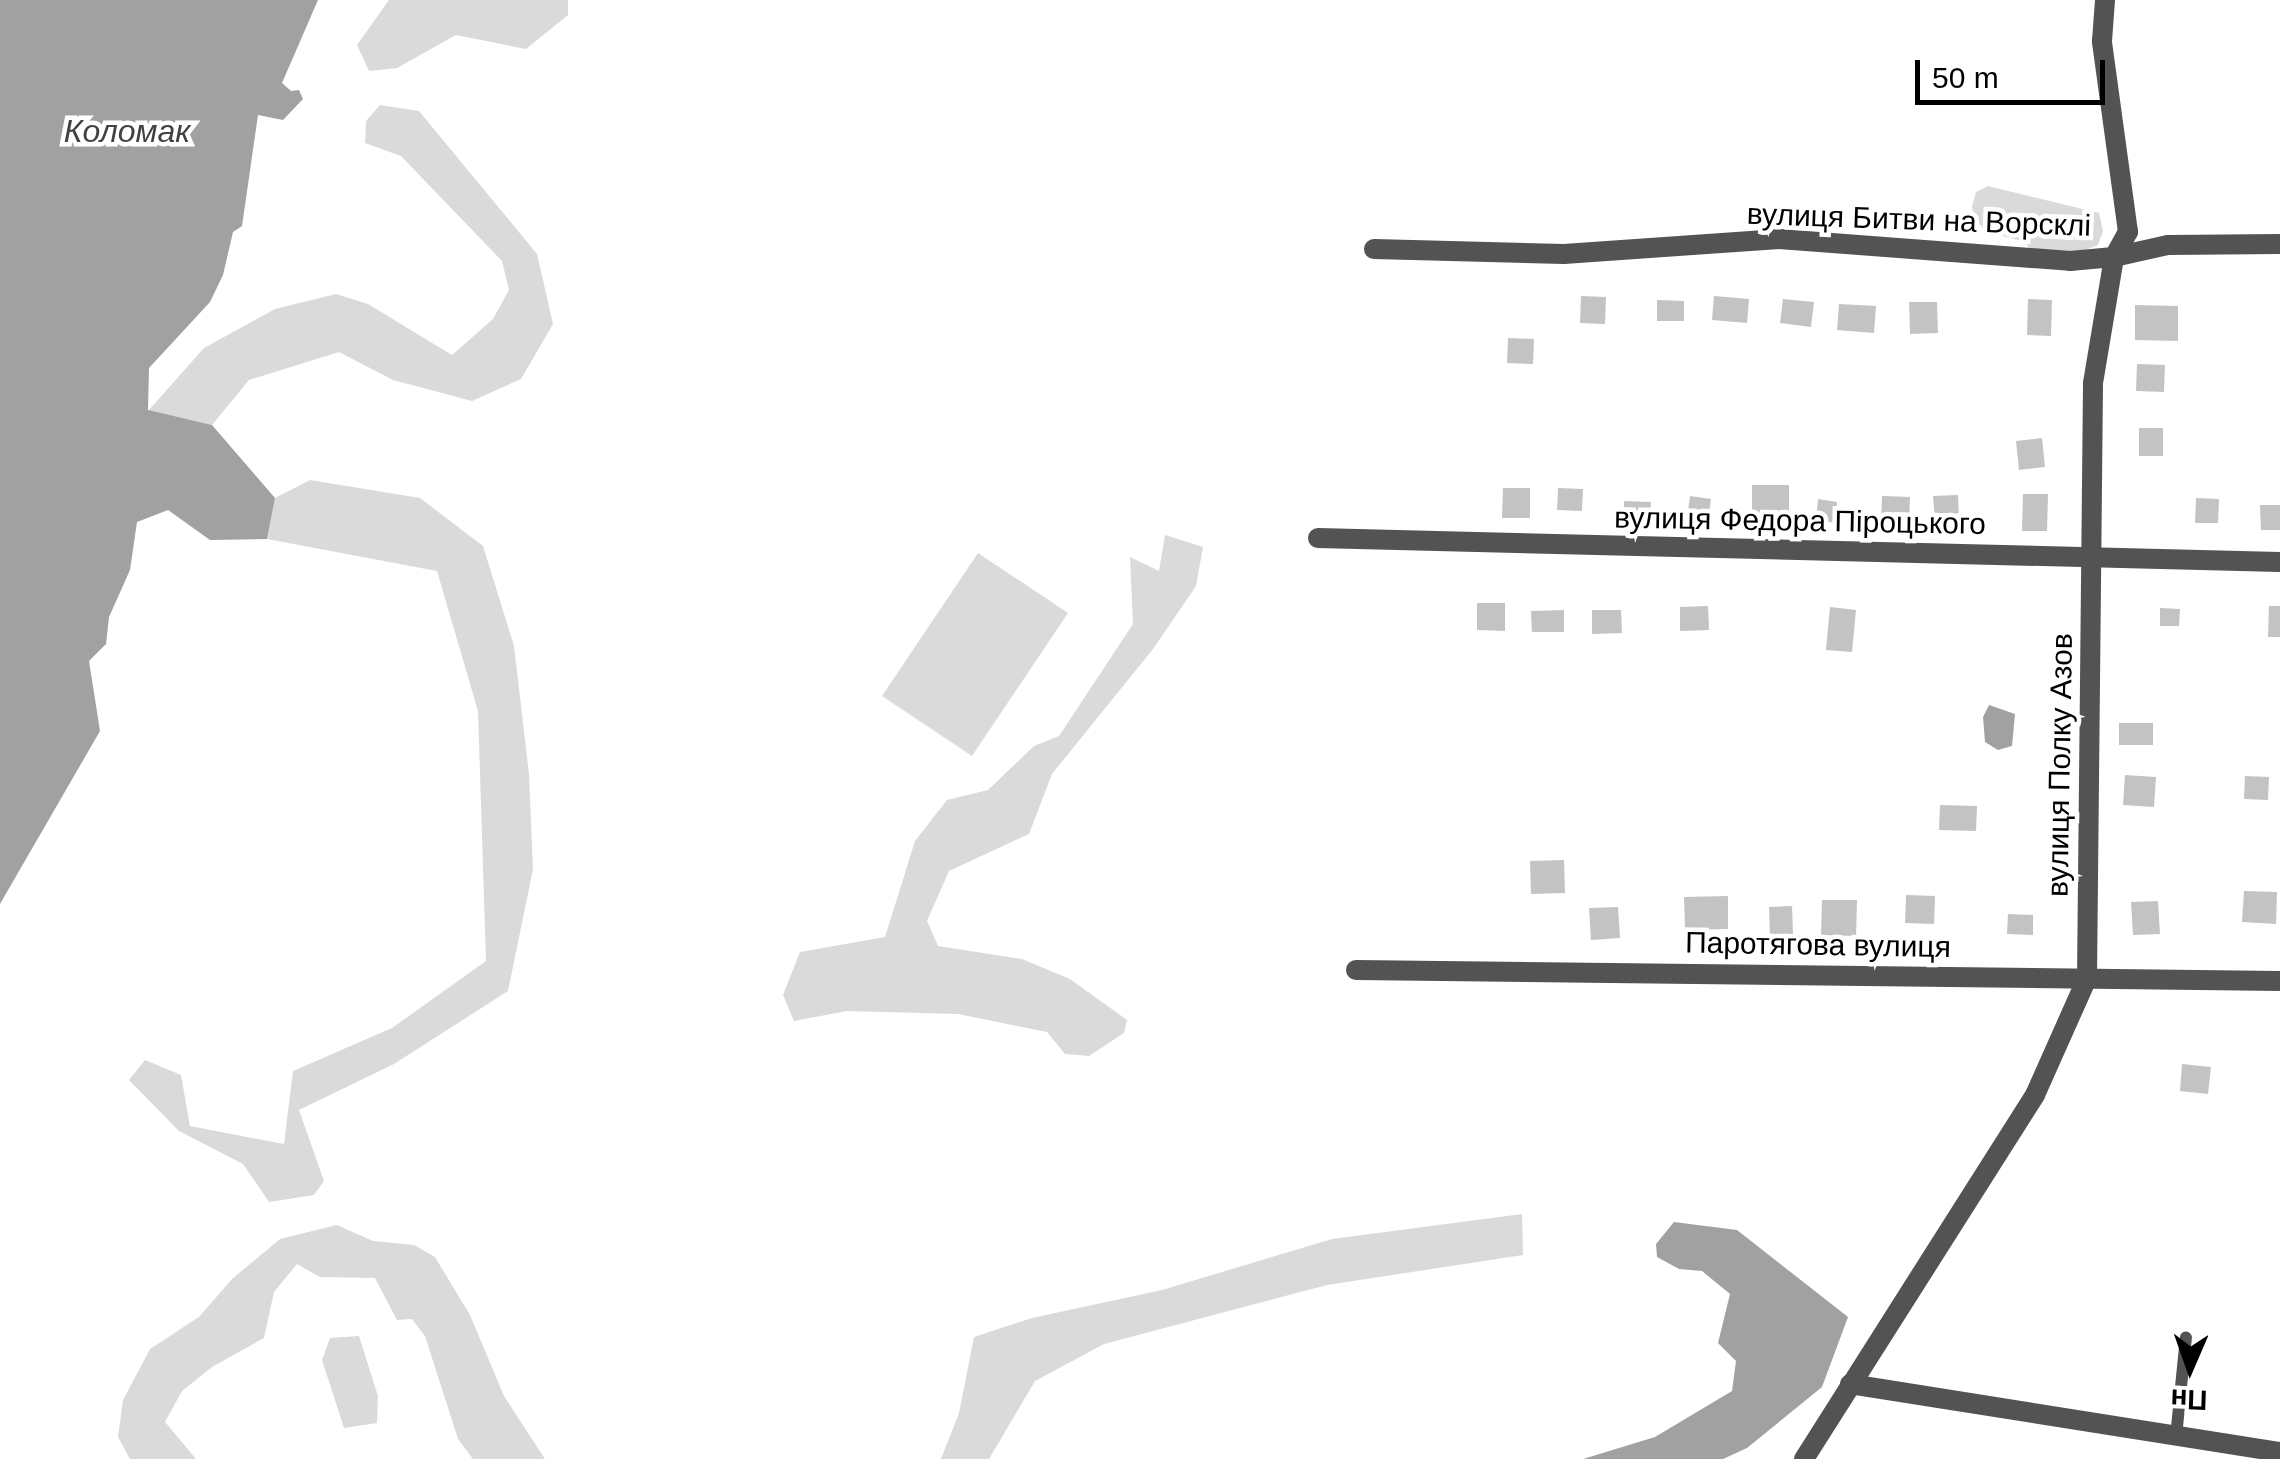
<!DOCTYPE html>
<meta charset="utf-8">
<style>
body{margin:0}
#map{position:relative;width:2280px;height:1459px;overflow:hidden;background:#fff;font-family:Arial,sans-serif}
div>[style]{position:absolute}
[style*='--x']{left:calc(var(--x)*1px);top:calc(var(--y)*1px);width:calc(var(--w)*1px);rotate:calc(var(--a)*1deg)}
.green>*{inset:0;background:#dadada}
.water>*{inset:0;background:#a1a1a1}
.building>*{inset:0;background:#c3c3c3}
.service>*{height:12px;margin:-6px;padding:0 6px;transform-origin:6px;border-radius:6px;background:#535353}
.minor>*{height:20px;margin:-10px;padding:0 10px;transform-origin:10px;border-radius:10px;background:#535353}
span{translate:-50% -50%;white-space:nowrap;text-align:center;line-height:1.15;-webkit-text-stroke:9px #fff;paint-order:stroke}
.street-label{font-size:30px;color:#000}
.water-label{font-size:32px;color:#424242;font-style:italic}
.north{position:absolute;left:2140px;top:1319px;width:100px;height:100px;-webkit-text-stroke:8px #fff;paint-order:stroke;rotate:182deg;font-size:28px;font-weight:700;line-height:40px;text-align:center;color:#000}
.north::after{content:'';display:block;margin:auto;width:35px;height:45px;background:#000;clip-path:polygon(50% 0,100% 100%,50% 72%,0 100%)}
.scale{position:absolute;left:1915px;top:60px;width:190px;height:45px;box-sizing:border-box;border:5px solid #000;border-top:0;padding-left:12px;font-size:30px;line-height:35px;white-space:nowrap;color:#000;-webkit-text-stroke:8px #fff;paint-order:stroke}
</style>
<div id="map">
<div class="green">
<i style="clip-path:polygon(389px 0,568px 0,568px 15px,526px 49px,456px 35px,397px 68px,369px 71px,357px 45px)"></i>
<i style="clip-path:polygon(380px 105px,419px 111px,537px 254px,553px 324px,521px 379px,472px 401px,393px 380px,339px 352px,249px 380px,212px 425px,148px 411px,204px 348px,275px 309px,336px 294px,368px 304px,452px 355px,493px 319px,509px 290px,502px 261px,401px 156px,365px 143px,366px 121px)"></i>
<i style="clip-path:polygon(1988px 186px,2099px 213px,2103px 231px,2098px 245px,2074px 254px,2031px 251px,2025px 242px,1988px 232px,1974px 220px,1972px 206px,1976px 192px)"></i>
<i style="clip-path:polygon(310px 480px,420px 498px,483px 546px,514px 646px,529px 774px,533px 869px,508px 991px,394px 1064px,299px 1110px,324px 1181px,314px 1195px,269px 1202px,243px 1164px,179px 1131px,129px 1080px,145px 1060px,181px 1075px,190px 1126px,284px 1144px,293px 1071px,392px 1028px,486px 961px,478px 711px,437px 571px,267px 539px,275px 498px)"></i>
<i style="clip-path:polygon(1165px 535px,1203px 547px,1196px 586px,1153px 649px,1052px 774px,1029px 834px,949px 871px,927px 921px,938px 946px,1022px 959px,1070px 979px,1127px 1020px,1124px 1033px,1089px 1056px,1065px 1054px,1047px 1032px,958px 1014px,847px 1011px,794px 1021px,783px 995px,800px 952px,885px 937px,915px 841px,947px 800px,988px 790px,1034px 746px,1059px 736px,1133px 624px,1130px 557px,1159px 571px)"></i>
<i style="clip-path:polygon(978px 553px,1068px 613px,972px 756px,882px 696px)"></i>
<i style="clip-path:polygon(1522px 1214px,1523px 1255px,1327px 1285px,1104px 1344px,1035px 1381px,989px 1459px,941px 1459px,959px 1413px,974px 1337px,1032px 1318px,1162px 1290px,1332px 1239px)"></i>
<i style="clip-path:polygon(337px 1225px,373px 1241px,414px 1245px,435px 1257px,470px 1315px,504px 1396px,545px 1459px,473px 1459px,458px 1439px,425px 1336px,412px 1319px,397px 1320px,375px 1278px,320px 1277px,297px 1264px,274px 1292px,264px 1338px,212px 1367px,182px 1391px,165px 1422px,196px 1459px,130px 1459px,118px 1437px,123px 1400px,150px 1349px,199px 1317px,232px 1279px,280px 1239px)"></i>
<i style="clip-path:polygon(359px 1336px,378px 1396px,377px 1423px,344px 1428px,322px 1360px,330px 1338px)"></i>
</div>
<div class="water">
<i style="clip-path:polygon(0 0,318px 0,282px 83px,291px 91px,299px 90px,303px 99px,283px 120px,258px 115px,242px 226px,233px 232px,223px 275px,210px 302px,149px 368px,148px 410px,212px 425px,275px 498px,267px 539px,210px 540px,168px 510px,137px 522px,130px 570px,109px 617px,106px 644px,89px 661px,100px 731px,0 904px)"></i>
<i style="clip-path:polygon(1989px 705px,2015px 714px,2012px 746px,1998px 750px,1985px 742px,1983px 717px)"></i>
<i style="clip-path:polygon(1674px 1222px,1737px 1230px,1848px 1317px,1822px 1387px,1747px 1448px,1723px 1459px,1583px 1459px,1655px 1437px,1732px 1391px,1736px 1361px,1718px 1343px,1730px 1294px,1702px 1271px,1679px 1269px,1657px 1257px,1656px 1244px)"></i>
</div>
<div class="building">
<i style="clip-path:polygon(1581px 296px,1606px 297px,1605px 324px,1580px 323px)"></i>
<i style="clip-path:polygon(1714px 296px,1749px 299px,1747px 323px,1712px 320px)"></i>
<i style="clip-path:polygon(1783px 299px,1814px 302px,1811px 327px,1780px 323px)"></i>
<i style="clip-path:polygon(2028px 299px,2052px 300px,2051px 336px,2027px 335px)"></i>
<i style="clip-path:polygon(1657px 300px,1684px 301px,1684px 321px,1657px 321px)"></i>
<i style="clip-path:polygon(1909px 302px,1937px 302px,1938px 333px,1910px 334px)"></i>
<i style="clip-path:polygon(1839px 304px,1876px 306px,1874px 333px,1837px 330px)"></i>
<i style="clip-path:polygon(2135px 305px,2178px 306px,2178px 341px,2135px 340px)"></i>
<i style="clip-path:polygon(1508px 338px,1534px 339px,1533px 364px,1507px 363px)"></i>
<i style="clip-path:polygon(2137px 364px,2165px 365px,2164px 392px,2136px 391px)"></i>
<i style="clip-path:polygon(2139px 428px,2163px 428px,2163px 456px,2139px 456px)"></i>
<i style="clip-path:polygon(2042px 438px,2045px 467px,2019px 470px,2016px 441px)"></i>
<i style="clip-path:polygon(1752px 485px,1789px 485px,1789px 522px,1752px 522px)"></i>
<i style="clip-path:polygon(1503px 488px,1530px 488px,1530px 518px,1502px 518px)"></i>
<i style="clip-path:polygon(1558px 488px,1583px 489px,1582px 511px,1557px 510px)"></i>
<i style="clip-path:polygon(2023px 494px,2048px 494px,2047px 531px,2022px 531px)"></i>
<i style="clip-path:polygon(1958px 495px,1959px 519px,1935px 520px,1933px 496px)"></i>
<i style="clip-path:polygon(1690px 496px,1711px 499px,1708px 521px,1687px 519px)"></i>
<i style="clip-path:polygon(1882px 496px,1910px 497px,1909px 523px,1881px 522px)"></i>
<i style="clip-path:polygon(2196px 498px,2219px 499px,2218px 523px,2195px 523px)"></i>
<i style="clip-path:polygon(1818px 499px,1837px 502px,1835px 523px,1816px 520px)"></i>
<i style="clip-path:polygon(1624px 501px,1651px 502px,1650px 520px,1624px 519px)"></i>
<i style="clip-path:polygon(2260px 505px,2280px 505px,2280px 530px,2261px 530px)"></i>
<i style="clip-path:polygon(1477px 603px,1505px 603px,1505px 631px,1477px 630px)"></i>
<i style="clip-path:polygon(1708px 606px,1709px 630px,1680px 631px,1680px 607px)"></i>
<i style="clip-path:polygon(2269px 606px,2280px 606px,2280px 637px,2268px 637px)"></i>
<i style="clip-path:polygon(1830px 607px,1856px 610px,1852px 652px,1826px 650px)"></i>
<i style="clip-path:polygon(2160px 608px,2180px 609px,2179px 626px,2160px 626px)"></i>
<i style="clip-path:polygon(1564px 610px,1564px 632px,1532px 632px,1531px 611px)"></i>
<i style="clip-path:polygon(1592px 610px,1621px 610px,1622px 633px,1592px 634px)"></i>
<i style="clip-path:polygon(2119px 723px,2153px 723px,2153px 745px,2119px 745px)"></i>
<i style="clip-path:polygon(2125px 775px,2156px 777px,2154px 807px,2123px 805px)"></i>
<i style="clip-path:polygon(2245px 776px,2269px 777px,2268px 800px,2244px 799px)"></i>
<i style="clip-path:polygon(1940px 805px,1977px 806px,1976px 831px,1939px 830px)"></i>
<i style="clip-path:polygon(1564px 860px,1565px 893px,1531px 894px,1530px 861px)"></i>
<i style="clip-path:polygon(2244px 891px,2277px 892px,2276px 924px,2242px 922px)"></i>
<i style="clip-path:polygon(1906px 895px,1935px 896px,1934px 924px,1905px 923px)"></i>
<i style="clip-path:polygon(1728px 896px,1728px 929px,1685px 930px,1684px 897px)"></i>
<i style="clip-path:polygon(1822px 900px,1857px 900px,1856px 936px,1821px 935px)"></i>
<i style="clip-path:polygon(2158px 901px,2160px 934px,2133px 935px,2131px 902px)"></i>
<i style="clip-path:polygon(1792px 906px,1793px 936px,1770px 936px,1769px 907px)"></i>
<i style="clip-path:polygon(1618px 907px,1620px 938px,1591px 940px,1589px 908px)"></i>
<i style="clip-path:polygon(2008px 914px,2033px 915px,2033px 935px,2007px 934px)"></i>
<i style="clip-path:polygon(2182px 1064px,2211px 1067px,2208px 1094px,2180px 1091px)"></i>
</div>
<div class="service">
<i style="--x:2176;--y:1437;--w:100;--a:-84.3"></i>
</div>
<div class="minor">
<i style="--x:1374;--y:249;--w:190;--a:1.5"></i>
<i style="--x:1564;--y:254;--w:216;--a:-4"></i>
<i style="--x:1779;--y:239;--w:292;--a:4.3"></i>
<i style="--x:2070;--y:261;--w:44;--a:-5.2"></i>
<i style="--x:2114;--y:257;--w:55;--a:-12.5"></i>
<i style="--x:2168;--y:245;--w:112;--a:-0.5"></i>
<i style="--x:1318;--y:538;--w:962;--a:1.43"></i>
<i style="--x:1356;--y:970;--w:924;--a:0.68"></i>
<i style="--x:1850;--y:1384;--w:435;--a:9"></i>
<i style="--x:1804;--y:1459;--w:431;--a:-57.6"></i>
<i style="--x:2035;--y:1095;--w:128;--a:-66"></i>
<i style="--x:2087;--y:978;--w:595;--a:-89.42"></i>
<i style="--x:2093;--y:383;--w:128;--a:-80.5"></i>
<i style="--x:2114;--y:257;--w:29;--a:-61"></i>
<i style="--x:2128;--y:232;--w:193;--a:-97.8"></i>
<i style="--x:2102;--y:41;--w:41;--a:-85.8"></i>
</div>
<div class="street-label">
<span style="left:1919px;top:220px;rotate:2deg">вулиця Битви на Ворсклі</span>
<span style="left:1800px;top:521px;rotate:1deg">вулиця Федора Піроцького</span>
<span style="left:2060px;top:765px;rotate:-89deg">вулиця Полку Азов</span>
<span style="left:1818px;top:945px;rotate:1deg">Паротягова вулиця</span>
</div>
<div class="water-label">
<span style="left:127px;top:131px">Коломак</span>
</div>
<div class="north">Пн</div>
<div class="scale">50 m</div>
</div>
